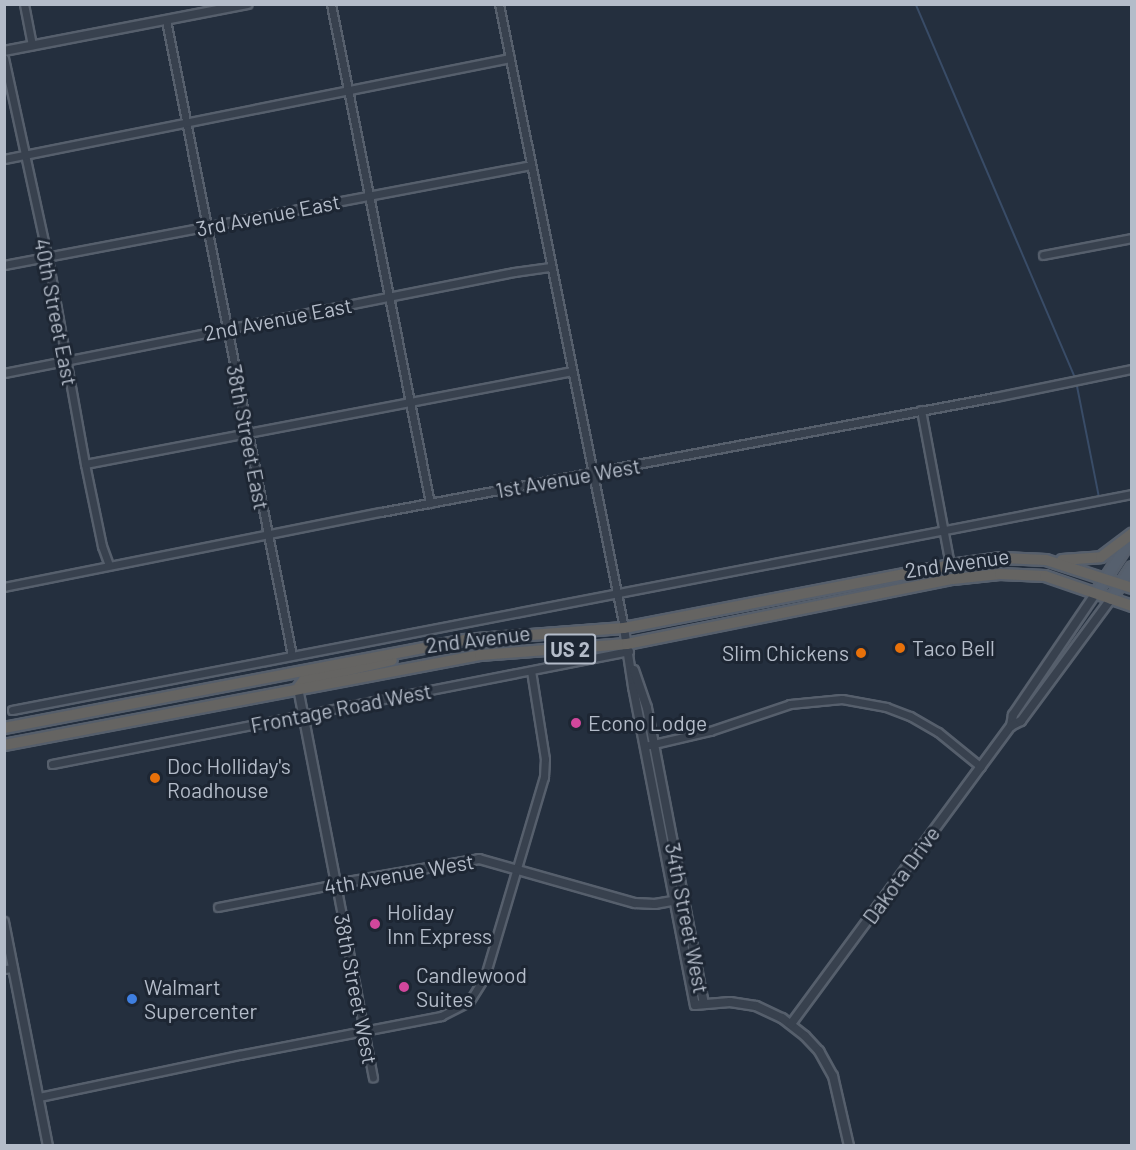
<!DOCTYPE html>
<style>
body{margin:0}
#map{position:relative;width:1136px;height:1150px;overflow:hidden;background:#242f3e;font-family:Barlow,sans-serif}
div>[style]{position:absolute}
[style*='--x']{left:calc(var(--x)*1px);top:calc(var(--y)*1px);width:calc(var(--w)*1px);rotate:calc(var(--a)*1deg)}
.stream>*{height:1.5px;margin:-0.75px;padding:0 0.75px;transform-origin:0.75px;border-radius:0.75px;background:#394c67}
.roads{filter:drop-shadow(2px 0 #565f6c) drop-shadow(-2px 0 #565f6c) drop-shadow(0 2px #565f6c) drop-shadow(0 -2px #565f6c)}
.minor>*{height:7px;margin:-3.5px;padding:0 3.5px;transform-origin:3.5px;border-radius:3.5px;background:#38414e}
.tertiary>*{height:8px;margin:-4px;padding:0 4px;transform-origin:4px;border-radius:4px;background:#38414e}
.primary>*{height:10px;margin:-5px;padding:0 5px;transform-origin:5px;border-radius:5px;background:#56606e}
.trunk>*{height:10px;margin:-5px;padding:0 5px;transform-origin:5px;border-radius:5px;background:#656462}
.dots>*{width:16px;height:16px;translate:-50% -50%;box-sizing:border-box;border:3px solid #1d2633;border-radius:50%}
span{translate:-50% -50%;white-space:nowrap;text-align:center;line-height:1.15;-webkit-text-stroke:6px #1d2633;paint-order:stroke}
.shield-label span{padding:2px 4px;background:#1d2633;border:2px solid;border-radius:4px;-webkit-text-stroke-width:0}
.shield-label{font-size:20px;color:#b4bcc9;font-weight:700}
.street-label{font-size:21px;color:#b4bcc9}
.poi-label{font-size:21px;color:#b4bcc9}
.left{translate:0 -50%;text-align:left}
.right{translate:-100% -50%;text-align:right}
.frame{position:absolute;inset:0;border:6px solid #b4bcc9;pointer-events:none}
</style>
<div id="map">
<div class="stream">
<i style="--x:916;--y:4;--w:405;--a:66.9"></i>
<i style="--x:1077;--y:384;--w:113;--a:78.8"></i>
</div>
<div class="roads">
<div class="minor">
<i style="--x:24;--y:4;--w:42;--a:79"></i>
<i style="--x:331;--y:4;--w:509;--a:78.78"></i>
<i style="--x:499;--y:4;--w:636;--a:78.67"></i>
<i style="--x:166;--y:20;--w:647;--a:78.78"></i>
<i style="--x:4;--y:58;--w:211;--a:77.7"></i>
<i style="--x:49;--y:264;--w:203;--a:79.8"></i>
<i style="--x:85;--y:464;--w:84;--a:78.3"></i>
<i style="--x:102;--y:546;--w:20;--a:70"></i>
<i style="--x:4;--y:159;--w:516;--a:-11.29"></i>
<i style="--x:1043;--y:255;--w:91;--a:-10.8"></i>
<i style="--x:4;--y:265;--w:536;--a:-10.74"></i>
<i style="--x:4;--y:373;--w:520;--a:-11.2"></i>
<i style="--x:514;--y:272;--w:37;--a:-8"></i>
<i style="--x:921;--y:410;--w:158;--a:79.4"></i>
<i style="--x:85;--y:464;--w:496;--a:-10.8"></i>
<i style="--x:4;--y:587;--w:384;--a:-11.3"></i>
<i style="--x:381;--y:512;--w:625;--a:-10.61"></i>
<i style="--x:995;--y:397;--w:140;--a:-11.6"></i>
<i style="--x:12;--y:710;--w:1141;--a:-10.92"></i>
<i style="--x:645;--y:746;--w:67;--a:-13"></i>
<i style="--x:710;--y:731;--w:84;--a:-18.6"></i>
<i style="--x:790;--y:704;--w:52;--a:-5.5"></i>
<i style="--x:842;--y:699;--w:45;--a:10.3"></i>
<i style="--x:886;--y:707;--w:26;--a:21"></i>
<i style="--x:910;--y:716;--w:32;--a:30"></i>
<i style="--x:938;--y:732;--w:55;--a:39.1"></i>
<i style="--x:52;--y:764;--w:588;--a:-11.08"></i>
<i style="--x:218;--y:907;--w:120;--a:-11"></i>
<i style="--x:336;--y:884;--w:197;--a:79.2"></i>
<i style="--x:4;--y:969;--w:9;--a:-6"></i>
<i style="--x:39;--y:1097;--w:204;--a:-11.9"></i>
<i style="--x:239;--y:1055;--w:206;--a:-10.9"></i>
<i style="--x:441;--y:1016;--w:31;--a:-27"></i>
<i style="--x:469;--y:1002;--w:31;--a:-58"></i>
<i style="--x:485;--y:976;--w:208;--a:-73.5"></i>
<i style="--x:544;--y:777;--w:18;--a:-87"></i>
<i style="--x:545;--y:759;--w:89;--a:-99"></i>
</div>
<div class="tertiary">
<i style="--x:4;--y:51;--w:248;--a:-10.9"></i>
<i style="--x:624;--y:628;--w:60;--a:81.3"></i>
<i style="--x:633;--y:687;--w:324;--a:79"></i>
<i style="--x:695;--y:1005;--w:35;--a:-5"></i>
<i style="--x:730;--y:1002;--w:26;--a:9"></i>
<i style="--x:756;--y:1006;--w:29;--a:25"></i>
<i style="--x:782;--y:1018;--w:29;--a:38"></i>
<i style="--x:805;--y:1036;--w:21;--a:47"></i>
<i style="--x:819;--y:1051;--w:29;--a:61"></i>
<i style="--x:833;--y:1076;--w:72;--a:77.1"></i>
<i style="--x:634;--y:670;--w:40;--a:71.1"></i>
<i style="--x:647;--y:708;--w:300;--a:79.1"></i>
<i style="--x:298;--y:688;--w:200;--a:79"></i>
<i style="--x:336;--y:884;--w:145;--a:-9.9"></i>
<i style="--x:479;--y:859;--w:162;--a:15.8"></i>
<i style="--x:635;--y:903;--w:20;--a:3"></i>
<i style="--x:655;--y:904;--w:28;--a:-10"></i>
<i style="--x:1011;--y:726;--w:11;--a:-80"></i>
<i style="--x:1013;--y:715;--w:148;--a:-55.8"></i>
<i style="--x:4;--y:922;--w:228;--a:78.9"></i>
<i style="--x:791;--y:1024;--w:370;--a:-53.6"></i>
<i style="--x:1011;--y:726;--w:11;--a:-27"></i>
<i style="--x:1021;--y:721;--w:152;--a:-53.6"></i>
</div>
<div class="primary">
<i style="--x:1096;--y:593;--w:66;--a:-56.8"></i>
<i style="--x:1111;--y:599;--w:38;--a:-57"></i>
</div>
<div class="trunk">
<i style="--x:1062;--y:560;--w:39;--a:-4"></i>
<i style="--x:1101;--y:557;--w:39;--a:-37"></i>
<i style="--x:298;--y:688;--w:10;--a:-53"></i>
<i style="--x:304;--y:680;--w:90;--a:-12.8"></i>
<i style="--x:4;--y:728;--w:468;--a:-10.8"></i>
<i style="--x:464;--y:640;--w:160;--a:-4.3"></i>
<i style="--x:624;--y:628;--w:332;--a:-10.9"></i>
<i style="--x:950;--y:565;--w:52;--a:-7.7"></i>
<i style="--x:1002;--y:558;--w:44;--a:2.6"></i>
<i style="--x:1046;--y:560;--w:90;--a:18"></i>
<i style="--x:4;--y:745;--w:484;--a:-10.7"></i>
<i style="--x:480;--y:655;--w:147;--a:-4.3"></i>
<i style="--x:627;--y:644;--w:332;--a:-11.3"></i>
<i style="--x:953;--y:579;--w:47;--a:-6.1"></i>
<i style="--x:1000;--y:574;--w:45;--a:2.5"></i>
<i style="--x:1045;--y:576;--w:92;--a:19"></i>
</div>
</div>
<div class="dots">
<i style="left:900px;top:648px;background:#e8710a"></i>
<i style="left:861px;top:653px;background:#e8710a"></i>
<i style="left:576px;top:723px;background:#d1479c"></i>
<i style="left:155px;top:778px;background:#e8710a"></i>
<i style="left:375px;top:924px;background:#d1479c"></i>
<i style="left:404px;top:987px;background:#d1479c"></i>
<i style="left:132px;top:999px;background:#3f7fe0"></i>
</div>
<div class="shield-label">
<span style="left:570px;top:649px">US 2</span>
</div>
<div class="street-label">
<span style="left:268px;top:215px;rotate:-11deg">3rd Avenue East</span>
<span style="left:56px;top:312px;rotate:79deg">40th Street East</span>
<span style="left:278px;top:319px;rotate:-11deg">2nd Avenue East</span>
<span style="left:248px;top:437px;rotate:79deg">38th Street East</span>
<span style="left:568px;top:478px;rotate:-10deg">1st Avenue West</span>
<span style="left:957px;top:563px;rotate:-8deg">2nd Avenue</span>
<span style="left:478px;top:639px;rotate:-7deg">2nd Avenue</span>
<span style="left:341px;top:708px;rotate:-11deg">Frontage Road West</span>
<span style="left:399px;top:874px;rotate:-10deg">4th Avenue West</span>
<span style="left:901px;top:875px;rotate:-54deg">Dakota Drive</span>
<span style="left:687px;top:918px;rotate:79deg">34th Street West</span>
<span style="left:356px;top:989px;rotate:79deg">38th Street West</span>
</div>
<div class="poi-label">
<span class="left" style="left:912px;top:648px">Taco Bell</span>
<span class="right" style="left:849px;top:653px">Slim Chickens</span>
<span class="left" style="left:588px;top:723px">Econo Lodge</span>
<span class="left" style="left:167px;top:778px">Doc Holliday's<br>Roadhouse</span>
<span class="left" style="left:387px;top:924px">Holiday<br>Inn Express</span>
<span class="left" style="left:416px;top:987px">Candlewood<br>Suites</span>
<span class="left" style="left:144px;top:999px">Walmart<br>Supercenter</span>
</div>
<div class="frame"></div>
</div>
